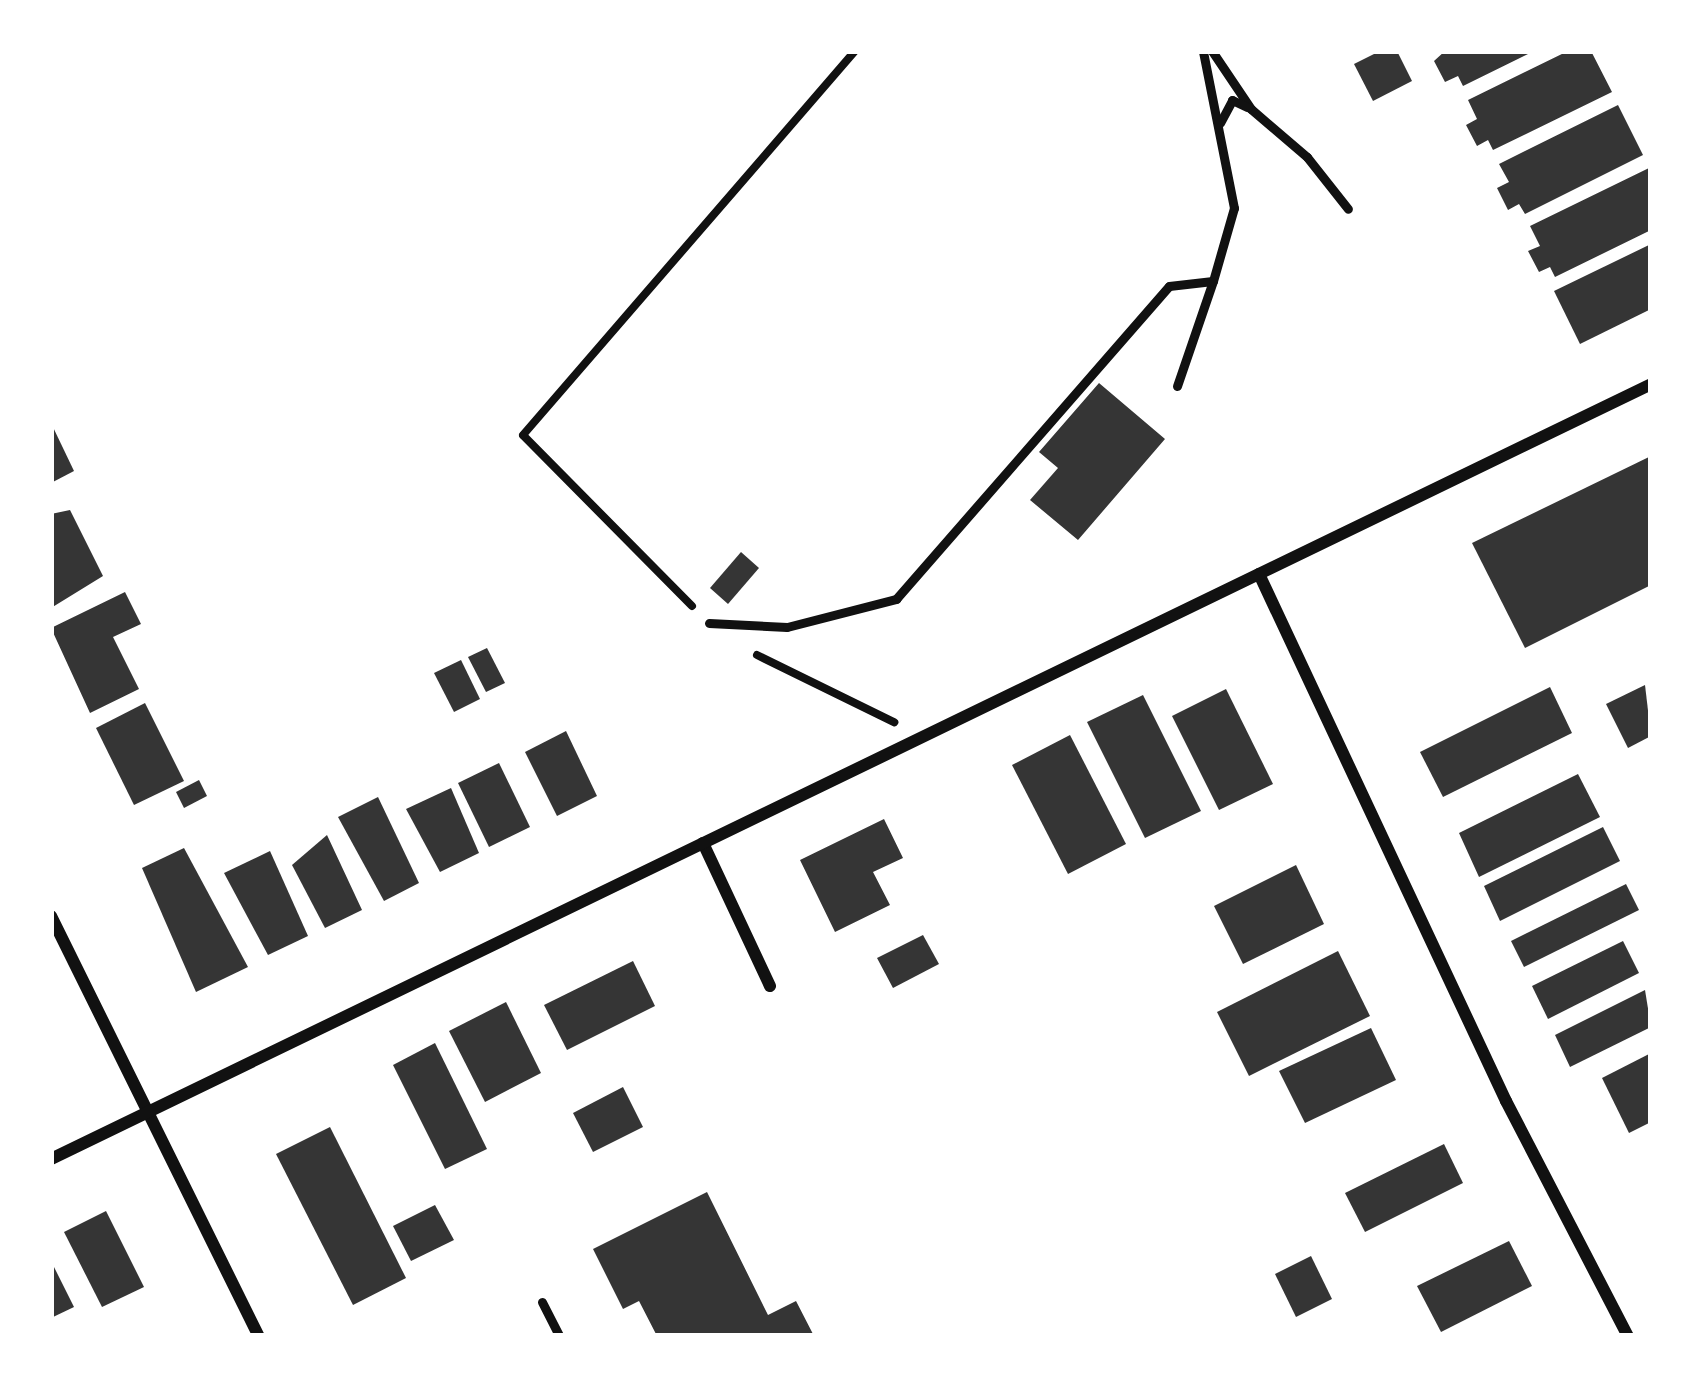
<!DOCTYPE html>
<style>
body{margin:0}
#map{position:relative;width:1702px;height:1387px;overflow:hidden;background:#fff;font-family:Quicksand,sans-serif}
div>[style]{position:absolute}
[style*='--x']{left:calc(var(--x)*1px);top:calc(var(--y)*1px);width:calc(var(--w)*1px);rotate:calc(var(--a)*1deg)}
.building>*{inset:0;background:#353535}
.path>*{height:8px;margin:-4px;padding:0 4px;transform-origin:4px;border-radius:4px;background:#111}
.service>*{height:9px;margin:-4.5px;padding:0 4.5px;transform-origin:4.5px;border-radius:4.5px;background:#111}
.minor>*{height:12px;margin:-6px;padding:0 6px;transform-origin:6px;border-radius:6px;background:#111}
span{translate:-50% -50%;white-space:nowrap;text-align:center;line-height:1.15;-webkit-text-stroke:10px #fff;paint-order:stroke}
.frame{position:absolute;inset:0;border:54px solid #fff;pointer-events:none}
</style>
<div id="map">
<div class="building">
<i style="clip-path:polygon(1380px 51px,1397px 51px,1412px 81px,1373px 101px,1354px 64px)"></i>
<i style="clip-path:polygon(1445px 51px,1534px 51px,1463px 86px,1458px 76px,1445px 82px,1434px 61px)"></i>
<i style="clip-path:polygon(1568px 51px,1591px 51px,1612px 92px,1493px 150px,1488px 140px,1477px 146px,1466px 125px,1477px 119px,1468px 100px)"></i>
<i style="clip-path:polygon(1618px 105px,1643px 155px,1525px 214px,1519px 204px,1508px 210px,1497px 188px,1509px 182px,1499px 164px)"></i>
<i style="clip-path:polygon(1649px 168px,1651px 230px,1555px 277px,1550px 267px,1539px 272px,1528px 251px,1540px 246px,1530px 226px)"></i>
<i style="clip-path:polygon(1651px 244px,1651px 309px,1580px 344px,1554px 291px)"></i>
<i style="clip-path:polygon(1099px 383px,1165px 439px,1078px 540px,1030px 500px,1058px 468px,1039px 452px)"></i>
<i style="clip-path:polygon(51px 423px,74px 471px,51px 483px)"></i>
<i style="clip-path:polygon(1651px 456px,1651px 585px,1525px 648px,1472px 543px)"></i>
<i style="clip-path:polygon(70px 510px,103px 576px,51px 608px,51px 514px)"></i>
<i style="clip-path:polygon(741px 552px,759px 568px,728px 604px,710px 588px)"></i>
<i style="clip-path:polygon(125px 592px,141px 624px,113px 637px,139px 689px,90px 713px,51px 628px)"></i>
<i style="clip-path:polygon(487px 648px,505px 683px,486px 692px,468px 657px)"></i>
<i style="clip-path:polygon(461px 660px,480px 699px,454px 712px,434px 673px)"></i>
<i style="clip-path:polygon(1645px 685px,1651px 736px,1628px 748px,1606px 704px)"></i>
<i style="clip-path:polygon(1550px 687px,1572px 733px,1443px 797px,1420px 752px)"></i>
<i style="clip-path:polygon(1226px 689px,1273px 784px,1219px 810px,1172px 716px)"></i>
<i style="clip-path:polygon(1143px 695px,1201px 811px,1145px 838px,1087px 722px)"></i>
<i style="clip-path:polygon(145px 703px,184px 781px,134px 805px,96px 728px)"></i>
<i style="clip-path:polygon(566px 731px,597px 796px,557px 816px,525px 752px)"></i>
<i style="clip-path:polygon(1070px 735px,1126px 844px,1068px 874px,1012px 765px)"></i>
<i style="clip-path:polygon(499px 763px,530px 827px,489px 847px,458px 783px)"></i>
<i style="clip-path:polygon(1578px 774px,1600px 817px,1479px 877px,1459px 833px)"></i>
<i style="clip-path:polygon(199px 780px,207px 796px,184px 808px,176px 792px)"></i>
<i style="clip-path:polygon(451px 788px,479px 853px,440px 872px,406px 809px)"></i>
<i style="clip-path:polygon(378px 797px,419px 883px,384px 901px,338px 817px)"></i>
<i style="clip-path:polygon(884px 819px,903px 858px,873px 872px,890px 905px,835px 932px,800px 860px)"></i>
<i style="clip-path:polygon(1603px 827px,1620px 861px,1500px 921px,1484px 886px)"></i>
<i style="clip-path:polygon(327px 835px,362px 910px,325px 928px,292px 865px)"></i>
<i style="clip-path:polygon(184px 848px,248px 967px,196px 992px,142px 868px)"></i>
<i style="clip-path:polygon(270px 851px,308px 936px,268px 955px,224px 873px)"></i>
<i style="clip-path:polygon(1296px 865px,1324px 924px,1243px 964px,1214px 906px)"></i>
<i style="clip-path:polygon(1626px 884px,1639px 910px,1524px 967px,1511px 941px)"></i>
<i style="clip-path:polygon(923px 935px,939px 964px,893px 988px,877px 958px)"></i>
<i style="clip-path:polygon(1623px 941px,1639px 973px,1548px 1019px,1532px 986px)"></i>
<i style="clip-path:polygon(1338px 951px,1370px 1016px,1249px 1076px,1217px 1012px)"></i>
<i style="clip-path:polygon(633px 961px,655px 1006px,567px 1050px,544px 1005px)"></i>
<i style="clip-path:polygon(1645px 990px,1651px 1027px,1570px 1067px,1555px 1035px)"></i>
<i style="clip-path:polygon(506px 1002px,541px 1073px,485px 1102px,449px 1031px)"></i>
<i style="clip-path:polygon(1371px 1028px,1396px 1080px,1305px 1123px,1279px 1071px)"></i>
<i style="clip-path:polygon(435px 1043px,487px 1149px,445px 1169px,393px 1065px)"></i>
<i style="clip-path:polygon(1651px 1053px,1651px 1122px,1629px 1133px,1602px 1078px)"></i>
<i style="clip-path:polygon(623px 1087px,643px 1127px,593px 1152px,573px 1113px)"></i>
<i style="clip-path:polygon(330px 1127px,406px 1278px,353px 1305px,276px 1154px)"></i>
<i style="clip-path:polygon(1444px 1144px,1463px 1183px,1365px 1232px,1345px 1193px)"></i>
<i style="clip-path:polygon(707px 1192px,768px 1315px,796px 1301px,814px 1336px,657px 1336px,639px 1301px,623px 1309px,593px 1249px)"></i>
<i style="clip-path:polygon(435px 1205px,454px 1240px,411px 1261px,393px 1226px)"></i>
<i style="clip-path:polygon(106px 1211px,144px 1287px,102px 1307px,64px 1232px)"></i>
<i style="clip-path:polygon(1509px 1241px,1532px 1286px,1441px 1332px,1417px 1286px)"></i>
<i style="clip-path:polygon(1311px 1256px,1332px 1299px,1296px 1317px,1275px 1274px)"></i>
<i style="clip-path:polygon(51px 1261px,74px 1307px,51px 1318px)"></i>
</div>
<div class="path">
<i style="--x:692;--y:606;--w:240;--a:-134.7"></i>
<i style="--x:523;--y:435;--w:508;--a:-49.15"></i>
<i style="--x:757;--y:655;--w:153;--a:26.1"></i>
</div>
<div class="service">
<i style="--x:1212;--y:51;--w:70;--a:56.1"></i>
<i style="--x:1251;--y:109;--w:74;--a:40.6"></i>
<i style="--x:1307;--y:157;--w:66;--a:51.7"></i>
<i style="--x:1220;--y:123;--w:26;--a:-62"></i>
<i style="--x:1232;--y:100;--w:17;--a:25"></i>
<i style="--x:1177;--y:386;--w:111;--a:-71.1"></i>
<i style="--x:709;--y:623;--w:78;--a:2.9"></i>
<i style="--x:787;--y:627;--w:113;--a:-14.4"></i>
<i style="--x:896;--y:599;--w:415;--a:-48.9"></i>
<i style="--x:1169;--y:286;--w:44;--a:-6.5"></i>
<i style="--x:1213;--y:281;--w:76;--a:-74"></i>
<i style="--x:1234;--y:208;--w:160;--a:-101.2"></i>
<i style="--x:542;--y:1302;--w:38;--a:63"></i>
</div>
<div class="minor">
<i style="--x:1259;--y:574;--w:582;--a:64.89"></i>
<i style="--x:1506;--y:1101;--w:265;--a:62.6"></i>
<i style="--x:703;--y:843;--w:158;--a:64.9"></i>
<i style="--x:51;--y:916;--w:469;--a:63.7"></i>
<i style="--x:51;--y:1159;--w:1778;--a:-25.84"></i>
</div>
<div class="frame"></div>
</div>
